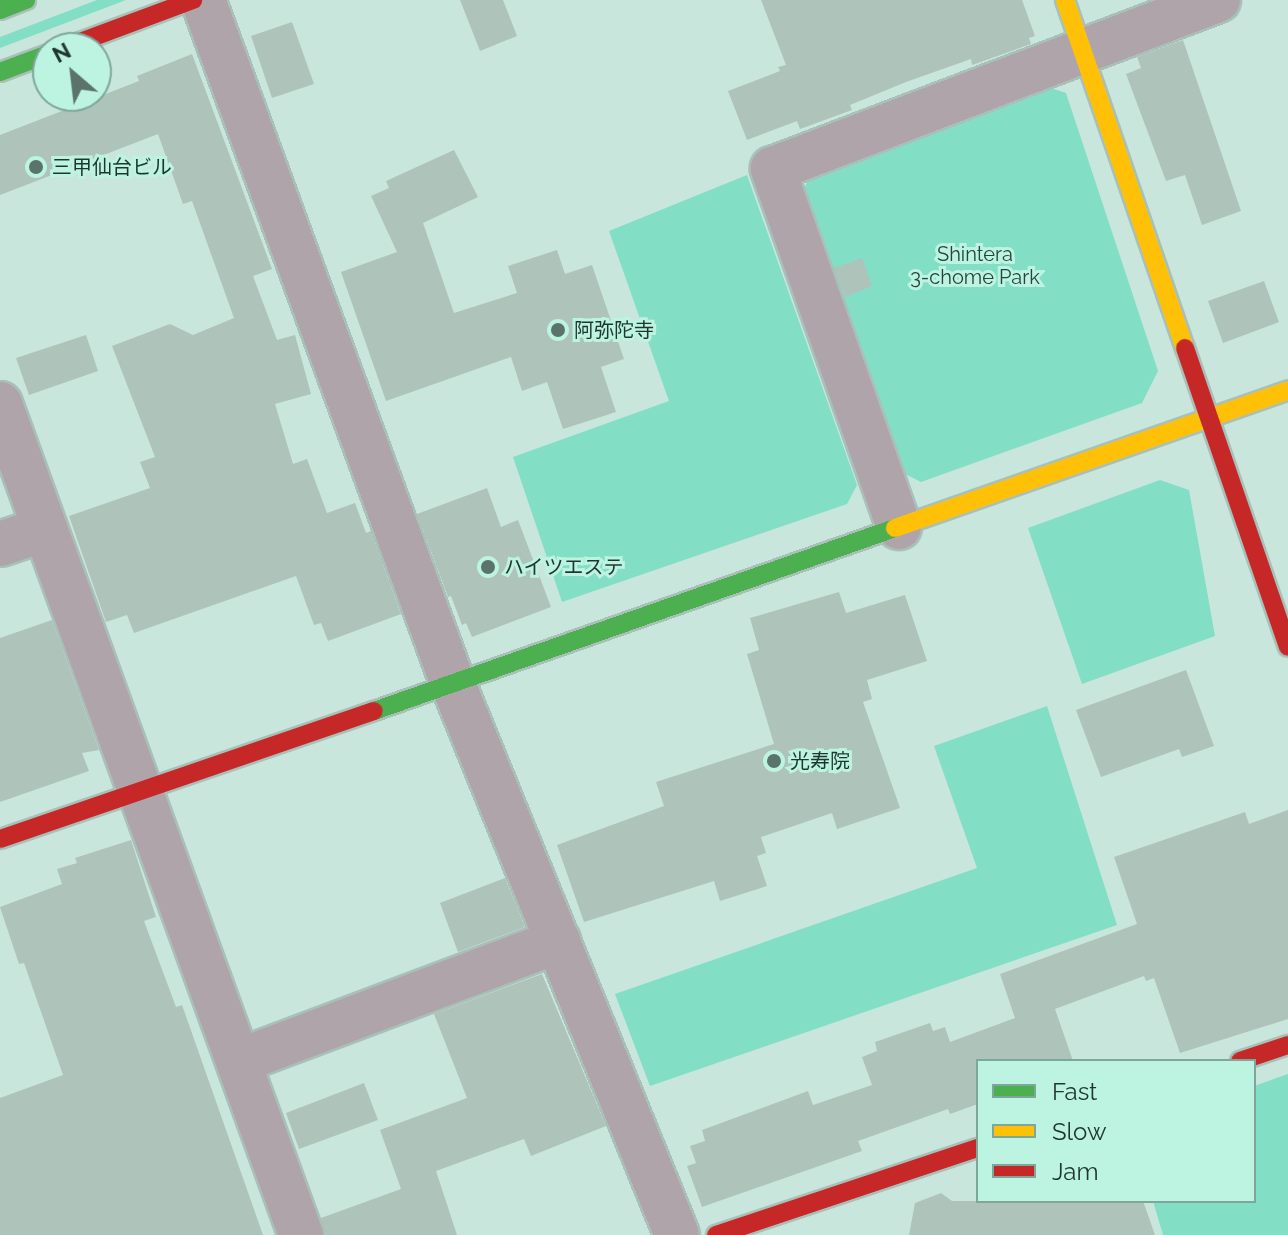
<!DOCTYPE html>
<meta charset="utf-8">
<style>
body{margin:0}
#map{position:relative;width:1288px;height:1235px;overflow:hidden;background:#c9e6dd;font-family:Raleway,"Noto Sans JP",sans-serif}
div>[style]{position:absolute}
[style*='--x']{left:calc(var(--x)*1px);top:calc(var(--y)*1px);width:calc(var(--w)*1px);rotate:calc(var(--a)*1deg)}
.green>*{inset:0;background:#82dec5}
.building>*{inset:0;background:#aec3b9}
.roads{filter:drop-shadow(2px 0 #a9c0b9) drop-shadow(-2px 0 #a9c0b9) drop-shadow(0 2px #a9c0b9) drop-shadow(0 -2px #a9c0b9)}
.street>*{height:44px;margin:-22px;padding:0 22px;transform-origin:22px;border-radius:22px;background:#afa4aa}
.fast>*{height:18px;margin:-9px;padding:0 9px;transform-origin:9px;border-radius:9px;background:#4caf50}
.slow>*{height:18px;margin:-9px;padding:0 9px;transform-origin:9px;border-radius:9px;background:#ffc107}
.jam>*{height:18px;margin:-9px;padding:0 9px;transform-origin:9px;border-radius:9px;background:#c62828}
.dots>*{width:22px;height:22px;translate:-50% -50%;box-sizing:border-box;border:4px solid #bcf3e1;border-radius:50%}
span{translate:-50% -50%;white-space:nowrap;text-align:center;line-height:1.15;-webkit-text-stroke:6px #bcf3e1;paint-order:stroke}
.poi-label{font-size:20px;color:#1f362f}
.left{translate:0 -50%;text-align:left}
.park-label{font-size:20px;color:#26443b}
.legend{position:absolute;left:976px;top:1059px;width:280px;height:144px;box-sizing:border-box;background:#bcf3e1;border:2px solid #7da79a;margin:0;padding:10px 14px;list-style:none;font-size:24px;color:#1f362f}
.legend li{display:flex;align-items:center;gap:16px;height:40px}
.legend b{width:40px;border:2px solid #7da79a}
.north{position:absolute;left:32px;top:32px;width:80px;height:80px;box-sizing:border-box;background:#bcf3e1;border:2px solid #7da79a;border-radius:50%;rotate:332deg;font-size:22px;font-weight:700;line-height:32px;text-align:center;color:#1f362f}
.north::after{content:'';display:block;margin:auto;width:28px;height:36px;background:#5a746c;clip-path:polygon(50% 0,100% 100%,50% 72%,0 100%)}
</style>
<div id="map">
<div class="green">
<i style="clip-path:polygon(97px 0,126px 0,0 48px,0 37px)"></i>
<i style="clip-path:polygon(1036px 83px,1066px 93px,1158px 371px,1142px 403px,921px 482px,899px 471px,801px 196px,812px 171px)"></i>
<i style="clip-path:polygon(747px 175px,857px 485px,847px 504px,562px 602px,513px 457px,669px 401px,609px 231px)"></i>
<i style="clip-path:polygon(1160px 480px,1189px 490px,1215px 636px,1082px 684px,1028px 528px)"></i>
<i style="clip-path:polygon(1047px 706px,1117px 925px,650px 1086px,615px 994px,977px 868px,934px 746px)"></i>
<i style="clip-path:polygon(1288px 1074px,1288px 1235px,1163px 1235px,1153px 1201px,1254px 1201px,1254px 1086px)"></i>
</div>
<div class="building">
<i style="clip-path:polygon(460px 0,503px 0,517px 36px,480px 51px)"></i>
<i style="clip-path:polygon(761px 0,1022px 0,1035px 36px,1029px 38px,1031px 44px,972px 65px,971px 59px,906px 82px,850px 105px,852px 110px,800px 129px,797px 121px,747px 140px,728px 91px,780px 71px,778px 67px,786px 65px)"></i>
<i style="clip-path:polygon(292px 22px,314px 84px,272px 98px,251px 36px)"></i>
<i style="clip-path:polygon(1183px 40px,1241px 211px,1202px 225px,1185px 175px,1166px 181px,1126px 74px,1141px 68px,1137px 57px)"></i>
<i style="clip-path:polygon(192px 54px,272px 269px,253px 276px,277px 340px,295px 335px,311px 394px,275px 404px,293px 464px,307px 459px,327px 513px,355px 503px,366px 533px,371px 531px,401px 614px,328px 641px,321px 623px,314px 625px,296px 576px,134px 633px,127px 615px,106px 622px,69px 516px,150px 488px,140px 462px,155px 457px,112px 346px,170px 324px,193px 335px,234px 318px,192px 201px,183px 204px,158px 134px,0 195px,0 135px,139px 81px,137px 76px)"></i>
<i style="clip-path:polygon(454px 150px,478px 197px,423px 223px,454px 313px,517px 293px,508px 266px,557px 250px,565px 274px,592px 265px,624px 359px,601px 367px,616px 412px,563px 429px,547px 382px,522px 391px,511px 357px,386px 401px,341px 272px,397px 252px,371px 196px,389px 188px,386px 181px)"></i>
<i style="clip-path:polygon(862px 258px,872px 286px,845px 297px,834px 268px)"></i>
<i style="clip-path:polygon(1264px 281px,1279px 322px,1223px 343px,1208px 301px)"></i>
<i style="clip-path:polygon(86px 335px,98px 371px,29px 395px,16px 358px)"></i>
<i style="clip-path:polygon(487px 488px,501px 527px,518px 520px,551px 607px,472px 637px,466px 623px,462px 625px,451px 596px,448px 597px,417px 514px)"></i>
<i style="clip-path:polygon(839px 592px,846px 613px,905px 595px,927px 661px,867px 680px,872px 699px,863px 702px,900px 808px,837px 829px,832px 813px,761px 837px,766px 853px,757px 856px,767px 886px,720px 901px,714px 881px,584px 922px,557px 845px,664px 806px,656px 782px,774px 744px,747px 654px,759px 650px,750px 618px)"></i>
<i style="clip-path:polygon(52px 620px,99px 750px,82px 753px,89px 771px,0 802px,0 638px)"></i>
<i style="clip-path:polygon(1186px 670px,1214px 746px,1182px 757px,1179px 749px,1101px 777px,1076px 710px)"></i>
<i style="clip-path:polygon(1288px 810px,1288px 1019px,1180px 1053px,1154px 978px,1146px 981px,1144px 976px,1055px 1009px,1073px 1061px,978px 1061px,978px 1104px,950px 1114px,948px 1109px,858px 1141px,862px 1151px,702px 1207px,687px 1166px,696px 1163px,690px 1146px,705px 1141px,702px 1130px,808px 1091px,813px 1105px,872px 1085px,862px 1057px,877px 1051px,875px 1042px,930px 1023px,933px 1031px,945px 1027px,950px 1042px,1015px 1018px,1000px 974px,1137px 924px,1114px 857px,1245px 812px,1249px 824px)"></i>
<i style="clip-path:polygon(131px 840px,156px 917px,144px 921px,176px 1007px,182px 1005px,263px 1235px,0 1235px,0 1098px,63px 1075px,24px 963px,19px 964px,0 907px,62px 884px,57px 869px,77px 863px,75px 858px)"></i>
<i style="clip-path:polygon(505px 878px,525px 927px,458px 952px,440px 903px)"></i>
<i style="clip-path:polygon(542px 974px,606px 1126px,531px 1156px,524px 1139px,436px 1171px,457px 1235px,325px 1235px,321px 1218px,401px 1189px,380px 1130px,467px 1098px,434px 1014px)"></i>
<i style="clip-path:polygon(364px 1083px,378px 1120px,299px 1149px,286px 1113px)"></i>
<i style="clip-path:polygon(941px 1193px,952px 1201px,1143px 1201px,1155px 1235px,909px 1235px,915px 1203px)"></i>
</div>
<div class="roads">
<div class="street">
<i style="--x:203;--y:0;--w:728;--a:69.92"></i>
<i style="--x:453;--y:684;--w:595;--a:67.88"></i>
<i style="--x:0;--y:404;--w:884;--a:70.09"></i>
<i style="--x:899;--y:527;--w:380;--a:-109.4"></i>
<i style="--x:773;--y:169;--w:476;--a:-20.8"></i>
<i style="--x:0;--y:544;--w:47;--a:-18.4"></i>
<i style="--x:239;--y:1061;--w:341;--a:-20.6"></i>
</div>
<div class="fast">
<i style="--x:0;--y:10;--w:28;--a:-21"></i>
<i style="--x:0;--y:72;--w:51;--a:-20.6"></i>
<i style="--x:374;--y:711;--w:552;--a:-19.35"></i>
</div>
<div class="slow">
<i style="--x:1065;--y:0;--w:368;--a:71"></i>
<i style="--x:895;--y:528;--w:417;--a:-19.3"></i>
</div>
<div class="jam">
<i style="--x:64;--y:48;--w:138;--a:-20.4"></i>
<i style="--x:1185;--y:348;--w:316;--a:71"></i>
<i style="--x:0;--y:839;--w:395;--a:-18.9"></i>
<i style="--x:1240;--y:1061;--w:51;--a:-18.4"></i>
<i style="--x:716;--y:1235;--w:276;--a:-18.4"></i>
</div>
</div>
<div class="dots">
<i style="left:36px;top:167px;background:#5a746c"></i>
<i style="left:558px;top:330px;background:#5a746c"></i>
<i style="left:488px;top:567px;background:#5a746c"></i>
<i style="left:774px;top:761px;background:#5a746c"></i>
</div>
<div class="poi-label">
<span class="left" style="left:52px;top:167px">三甲仙台ビル</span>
<span class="left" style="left:574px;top:330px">阿弥陀寺</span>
<span class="left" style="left:504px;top:567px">ハイツエステ</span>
<span class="left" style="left:790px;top:761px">光寿院</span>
</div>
<div class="park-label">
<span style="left:975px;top:266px">Shintera<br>3-chome Park</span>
</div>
<ul class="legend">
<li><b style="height:10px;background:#4caf50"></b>Fast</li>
<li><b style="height:10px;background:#ffc107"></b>Slow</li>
<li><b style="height:10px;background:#c62828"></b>Jam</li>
</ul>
<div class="north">N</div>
</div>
